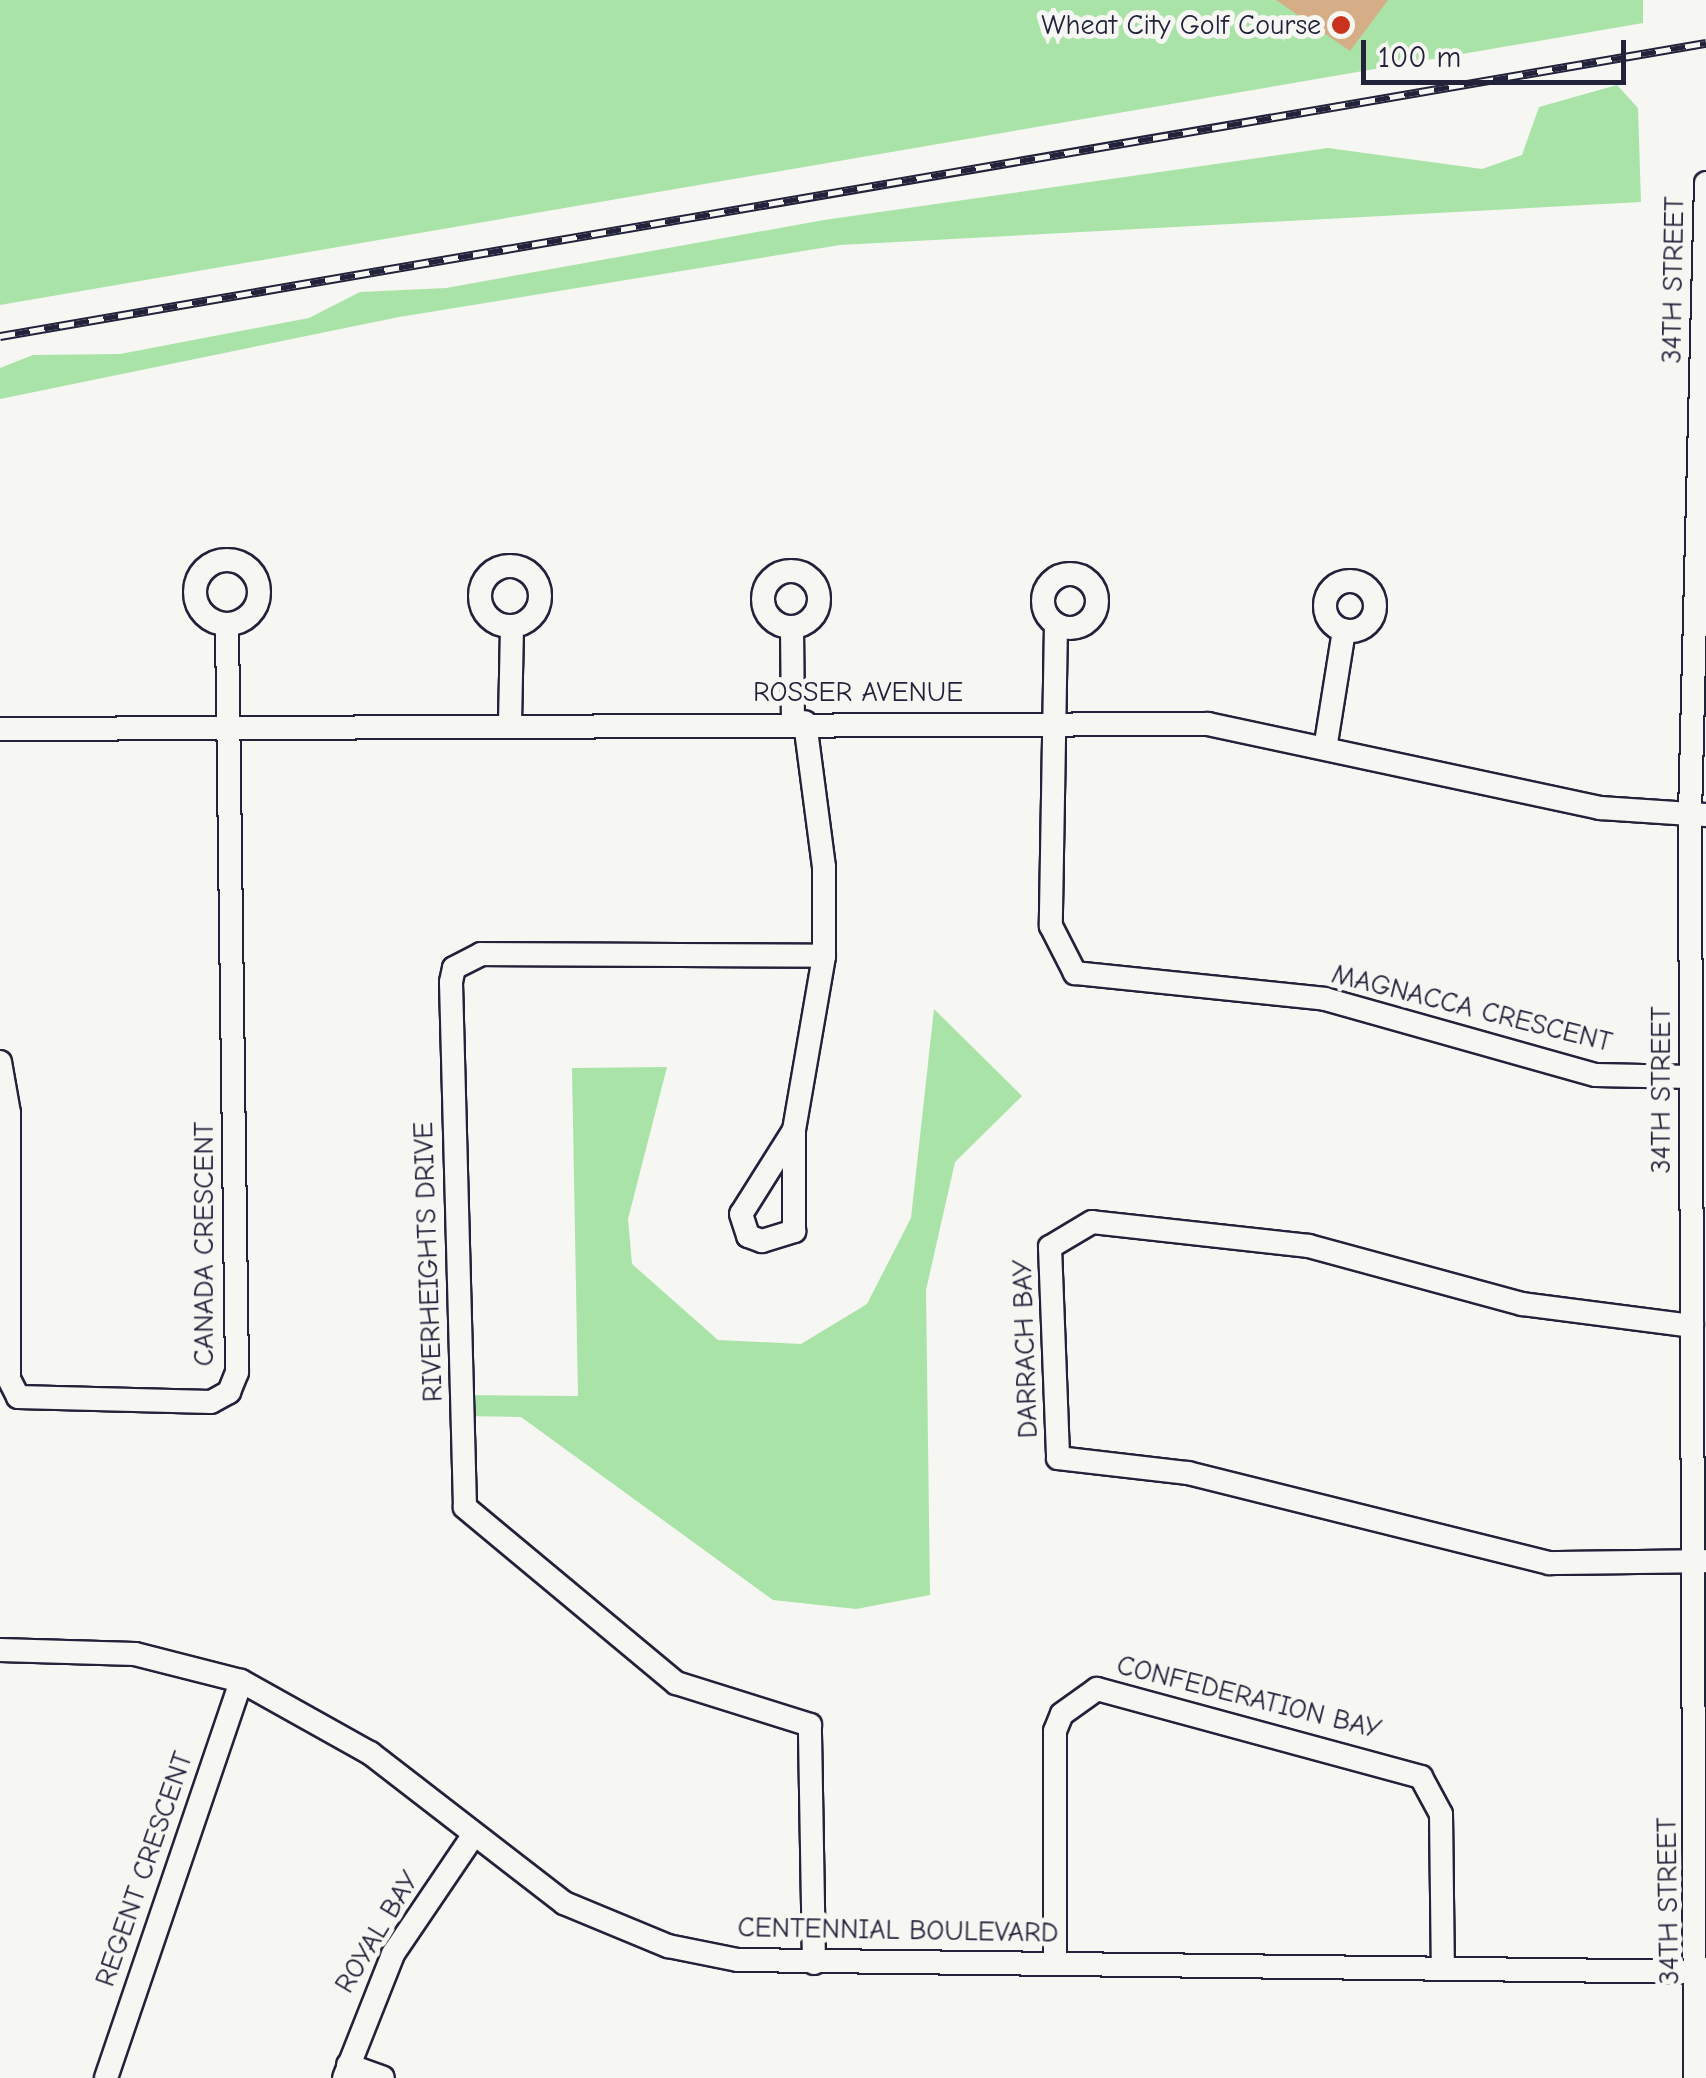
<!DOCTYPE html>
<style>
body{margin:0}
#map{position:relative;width:1706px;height:2078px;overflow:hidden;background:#f6f6f2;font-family:"Comic Neue",sans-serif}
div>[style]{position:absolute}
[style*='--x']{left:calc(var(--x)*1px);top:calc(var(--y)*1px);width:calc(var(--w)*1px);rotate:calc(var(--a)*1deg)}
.green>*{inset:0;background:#a9e3a8}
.building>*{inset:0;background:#d5ad86}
.roads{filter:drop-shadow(2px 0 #22223b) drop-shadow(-2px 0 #22223b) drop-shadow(0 2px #22223b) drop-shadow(0 -2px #22223b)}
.minor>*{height:22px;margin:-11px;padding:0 11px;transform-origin:11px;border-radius:11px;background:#f6f6f2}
.minor>.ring{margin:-11px;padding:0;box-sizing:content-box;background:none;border:22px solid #f6f6f2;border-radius:50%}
.rail>*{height:9px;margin-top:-4.5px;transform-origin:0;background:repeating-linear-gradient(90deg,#f6f6f2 0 15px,#22223b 0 30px);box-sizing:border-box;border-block:2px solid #22223b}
.dots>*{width:28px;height:28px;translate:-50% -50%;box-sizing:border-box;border:5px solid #f6f6f2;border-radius:50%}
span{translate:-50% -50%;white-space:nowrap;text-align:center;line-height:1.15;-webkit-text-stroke:10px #f6f6f2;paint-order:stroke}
.poi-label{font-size:28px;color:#22223b}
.right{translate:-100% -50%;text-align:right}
.street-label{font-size:28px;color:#22223b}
.scale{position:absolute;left:1361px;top:40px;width:265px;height:45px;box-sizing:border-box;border:5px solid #22223b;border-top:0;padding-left:12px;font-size:30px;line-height:35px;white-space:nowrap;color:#22223b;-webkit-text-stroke:8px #f6f6f2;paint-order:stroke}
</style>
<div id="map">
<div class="green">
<i style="clip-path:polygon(0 0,1643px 0,1643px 23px,0 305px)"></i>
<i style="clip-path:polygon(1617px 85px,1638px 108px,1641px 202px,840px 245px,399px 317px,0 399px,0 368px,33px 355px,120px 354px,309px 318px,360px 292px,446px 288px,824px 220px,1328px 148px,1482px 169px,1522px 155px,1539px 107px)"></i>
<i style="clip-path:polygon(934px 1009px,1022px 1096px,955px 1162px,926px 1290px,930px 1595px,856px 1609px,773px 1600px,521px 1417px,463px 1416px,464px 1395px,578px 1396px,572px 1068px,667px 1067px,628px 1219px,632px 1264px,718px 1340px,801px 1344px,867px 1304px,911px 1218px)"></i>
</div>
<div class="building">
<i style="clip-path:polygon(1276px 0,1388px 0,1350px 51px)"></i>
</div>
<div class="roads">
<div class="minor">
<i class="ring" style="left:195px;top:560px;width:42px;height:42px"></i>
<i class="ring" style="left:480px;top:566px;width:38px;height:38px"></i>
<i class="ring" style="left:763px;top:571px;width:34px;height:34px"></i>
<i class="ring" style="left:1043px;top:574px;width:32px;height:32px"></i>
<i class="ring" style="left:1325px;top:581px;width:28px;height:28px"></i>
<i style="--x:1056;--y:625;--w:301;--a:91"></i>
<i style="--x:1051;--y:926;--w:53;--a:62.9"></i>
<i style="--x:1075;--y:973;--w:251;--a:5.9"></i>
<i style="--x:1325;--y:999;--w:281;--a:15.7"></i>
<i style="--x:1596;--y:1075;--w:95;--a:1.2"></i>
<i style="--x:792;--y:628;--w:94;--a:89.4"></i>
<i style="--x:510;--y:723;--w:97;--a:-88.8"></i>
<i style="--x:0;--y:729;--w:1208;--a:-0.24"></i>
<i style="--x:1208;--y:724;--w:401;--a:12.1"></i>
<i style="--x:1600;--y:808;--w:106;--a:3.8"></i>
<i style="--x:1326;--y:743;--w:114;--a:-80.9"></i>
<i style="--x:0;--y:1062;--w:52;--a:80"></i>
<i style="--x:9;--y:1113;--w:266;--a:90"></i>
<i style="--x:9;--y:1379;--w:20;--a:63"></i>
<i style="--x:18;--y:1397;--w:193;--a:1.5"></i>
<i style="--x:211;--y:1402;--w:21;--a:-29"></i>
<i style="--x:229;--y:1392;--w:22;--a:-68"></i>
<i style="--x:237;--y:1372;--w:748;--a:-90.77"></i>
<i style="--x:794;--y:1130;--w:99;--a:122.2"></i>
<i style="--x:741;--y:1214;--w:23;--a:72"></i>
<i style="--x:748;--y:1236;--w:15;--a:20"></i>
<i style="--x:762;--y:1241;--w:34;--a:-17"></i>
<i style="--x:794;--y:1231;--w:101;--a:-90"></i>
<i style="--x:794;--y:1130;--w:177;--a:-80.2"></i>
<i style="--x:824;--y:956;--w:89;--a:-90"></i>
<i style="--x:824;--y:867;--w:146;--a:-97.5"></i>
<i style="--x:1692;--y:1326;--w:171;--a:-172.6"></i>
<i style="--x:1522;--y:1304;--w:221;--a:-164.8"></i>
<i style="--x:1309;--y:1246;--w:218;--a:-173.7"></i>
<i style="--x:1092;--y:1222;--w:49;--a:149.2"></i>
<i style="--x:1050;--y:1247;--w:211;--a:87.8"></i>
<i style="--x:1058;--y:1458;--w:131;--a:6.6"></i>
<i style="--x:1188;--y:1473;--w:372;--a:14"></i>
<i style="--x:1549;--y:1563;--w:157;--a:-0.7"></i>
<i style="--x:0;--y:1650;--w:135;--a:1.7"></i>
<i style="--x:135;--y:1654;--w:109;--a:14.3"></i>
<i style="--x:241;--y:1681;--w:148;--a:29.2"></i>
<i style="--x:370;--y:1753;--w:245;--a:37.7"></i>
<i style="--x:564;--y:1903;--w:113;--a:22.5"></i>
<i style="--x:668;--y:1946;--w:71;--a:11.3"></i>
<i style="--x:738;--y:1960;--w:962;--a:0.71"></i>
<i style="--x:814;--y:1963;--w:238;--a:-91"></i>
<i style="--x:810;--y:1725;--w:140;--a:-162.6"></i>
<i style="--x:676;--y:1683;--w:275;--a:-140.2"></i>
<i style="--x:465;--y:1507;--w:525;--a:-91.53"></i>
<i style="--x:451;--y:982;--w:14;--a:-78"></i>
<i style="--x:454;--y:968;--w:30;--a:-27"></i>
<i style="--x:481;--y:954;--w:343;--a:0.3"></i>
<i style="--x:1055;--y:1964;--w:233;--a:-90"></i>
<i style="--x:1055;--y:1731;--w:18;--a:-68"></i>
<i style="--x:1062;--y:1714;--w:43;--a:-35.5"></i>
<i style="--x:1097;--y:1689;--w:336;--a:15.2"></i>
<i style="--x:1421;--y:1777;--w:42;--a:61.6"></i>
<i style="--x:1441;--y:1814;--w:154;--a:89.3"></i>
<i style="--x:348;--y:2065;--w:37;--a:20"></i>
<i style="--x:106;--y:2078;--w:419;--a:-71.2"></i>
<i style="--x:344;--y:2078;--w:133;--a:-68.4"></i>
<i style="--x:393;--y:1954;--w:143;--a:-55.9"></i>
<i style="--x:1695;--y:2078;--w:1263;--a:-90.23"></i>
<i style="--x:1690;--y:815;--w:632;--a:-88.55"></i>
</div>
</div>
<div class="rail">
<i style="--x:0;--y:336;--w:1731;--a:-9.75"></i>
</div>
<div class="dots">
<i style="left:1341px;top:25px;background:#c8321e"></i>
</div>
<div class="poi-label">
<span class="right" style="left:1321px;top:25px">Wheat City Golf Course</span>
</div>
<div class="street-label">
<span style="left:1673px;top:280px;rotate:-89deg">34TH STREET</span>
<span style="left:858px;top:692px">ROSSER AVENUE</span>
<span style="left:1472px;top:1008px;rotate:14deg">MAGNACCA CRESCENT</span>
<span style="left:1661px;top:1090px;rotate:-90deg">34TH STREET</span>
<span style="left:204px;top:1244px;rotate:-90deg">CANADA CRESCENT</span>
<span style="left:428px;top:1262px;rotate:-92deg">RIVERHEIGHTS DRIVE</span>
<span style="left:1025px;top:1349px;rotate:-92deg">DARRACH BAY</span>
<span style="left:1249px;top:1697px;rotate:14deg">CONFEDERATION BAY</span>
<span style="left:144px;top:1869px;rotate:-71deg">REGENT CRESCENT</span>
<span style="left:1668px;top:1901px;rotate:-91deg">34TH STREET</span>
<span style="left:898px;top:1930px;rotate:1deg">CENTENNIAL BOULEVARD</span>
<span style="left:377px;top:1932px;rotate:-59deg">ROYAL BAY</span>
</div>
<div class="scale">100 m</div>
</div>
